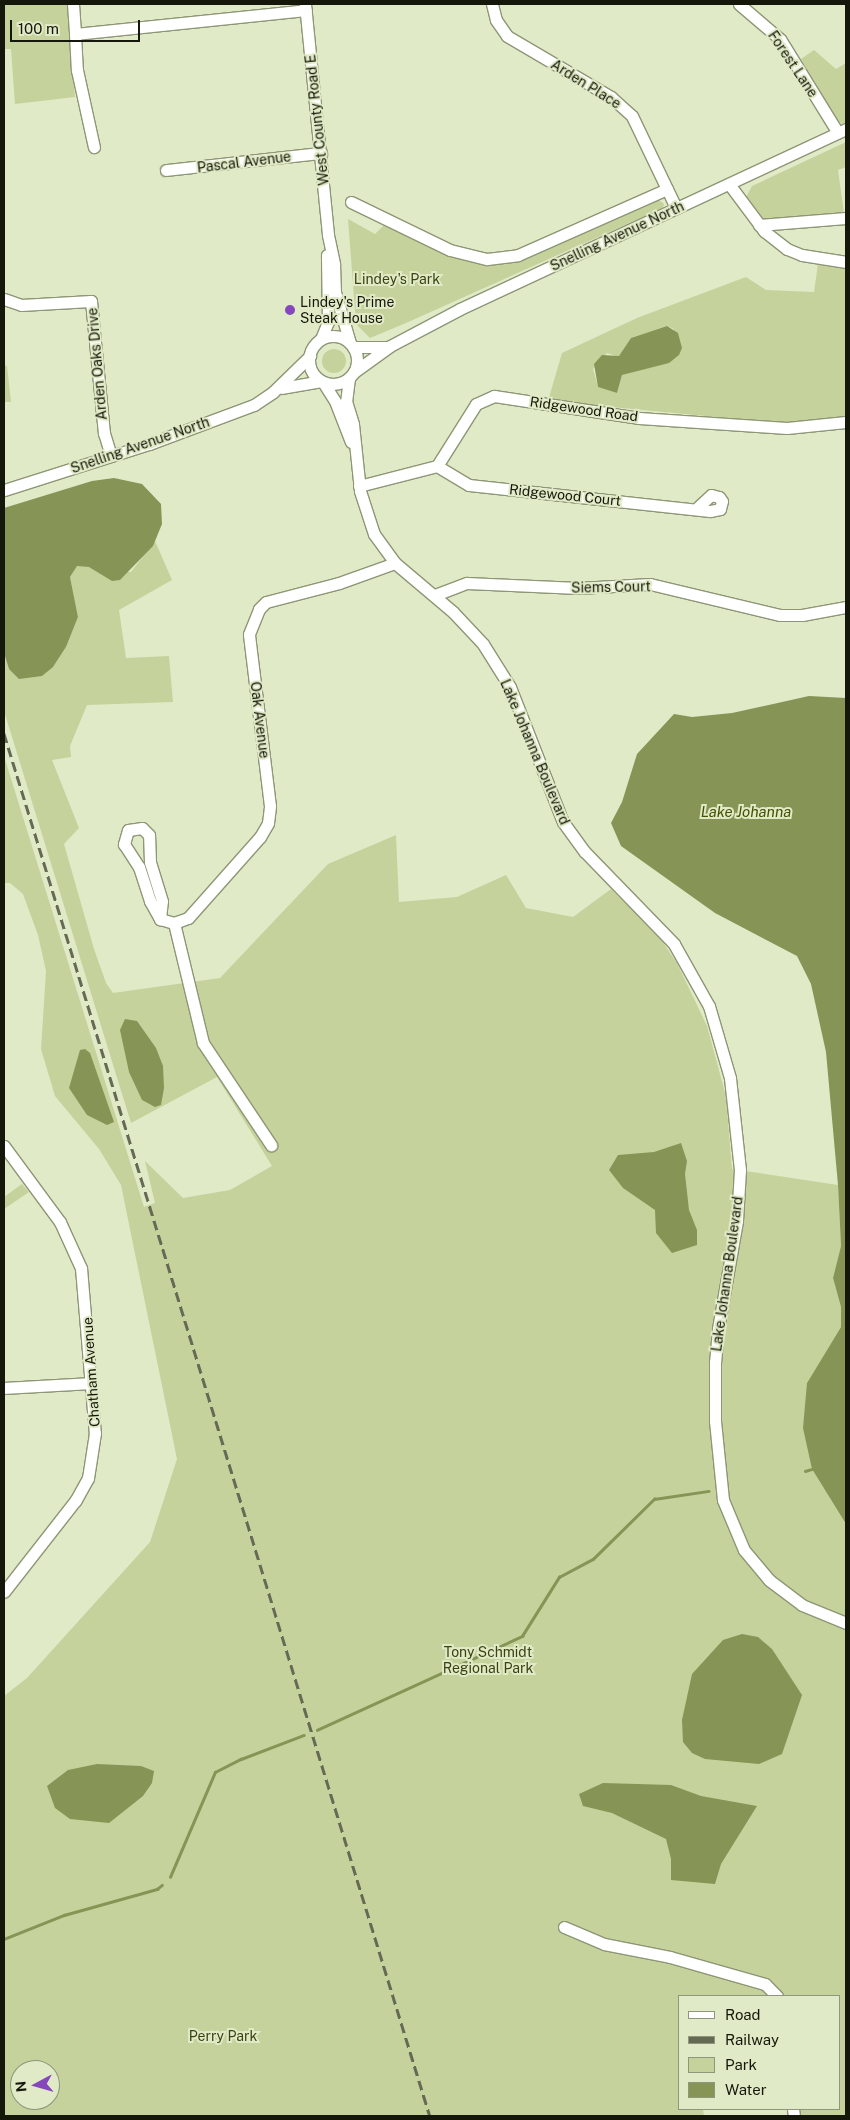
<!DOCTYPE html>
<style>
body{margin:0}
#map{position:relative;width:850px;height:2120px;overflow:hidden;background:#e0eac6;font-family:"Public Sans",sans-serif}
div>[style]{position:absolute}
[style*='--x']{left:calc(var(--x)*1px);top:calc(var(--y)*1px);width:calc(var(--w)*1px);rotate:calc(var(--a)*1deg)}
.green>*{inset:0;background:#c5d29c}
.round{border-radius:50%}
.water>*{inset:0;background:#869455}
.stream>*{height:2.5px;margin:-1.25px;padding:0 1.25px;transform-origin:1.25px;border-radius:1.25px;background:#869455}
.roads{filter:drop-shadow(1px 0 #8d9675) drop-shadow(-1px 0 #8d9675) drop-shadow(0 1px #8d9675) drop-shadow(0 -1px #8d9675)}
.minor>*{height:11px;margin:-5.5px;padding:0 5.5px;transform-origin:5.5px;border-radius:5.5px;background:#fff}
.minor>.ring{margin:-5.5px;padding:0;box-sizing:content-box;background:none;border:11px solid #fff;border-radius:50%}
.rail>*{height:2.5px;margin-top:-1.25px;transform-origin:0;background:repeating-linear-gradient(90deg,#646a54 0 10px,transparent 0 15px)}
.dots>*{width:14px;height:14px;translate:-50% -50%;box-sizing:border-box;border:2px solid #e0eac6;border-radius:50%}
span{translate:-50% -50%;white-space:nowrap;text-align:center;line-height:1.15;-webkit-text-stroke:4px #e0eac6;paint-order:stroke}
.street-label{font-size:14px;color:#14170a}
.park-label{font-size:14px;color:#394211}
.poi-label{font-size:14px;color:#14170a}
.left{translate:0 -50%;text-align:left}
.water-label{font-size:15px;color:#455103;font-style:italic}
.frame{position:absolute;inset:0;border:5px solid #14170a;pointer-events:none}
.legend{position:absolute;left:678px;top:1995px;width:162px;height:115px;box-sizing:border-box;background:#e0eac6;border:1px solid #8e967b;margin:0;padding:6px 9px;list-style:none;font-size:15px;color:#14170a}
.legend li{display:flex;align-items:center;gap:10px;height:25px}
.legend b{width:25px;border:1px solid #8e967b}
.north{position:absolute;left:10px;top:2060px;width:50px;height:50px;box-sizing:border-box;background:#e0eac6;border:1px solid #8e967b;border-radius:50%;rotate:264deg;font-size:14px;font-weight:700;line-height:20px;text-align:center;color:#14170a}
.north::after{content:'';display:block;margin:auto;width:18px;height:22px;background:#8647bc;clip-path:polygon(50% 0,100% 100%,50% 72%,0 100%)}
.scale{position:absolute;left:10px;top:20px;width:130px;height:22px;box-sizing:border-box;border:2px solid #14170a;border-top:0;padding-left:6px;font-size:15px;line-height:18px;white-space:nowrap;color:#14170a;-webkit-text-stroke:4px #e0eac6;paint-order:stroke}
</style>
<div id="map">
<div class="green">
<i style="clip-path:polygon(4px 4px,67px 4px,75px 97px,15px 104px,11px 49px,4px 49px)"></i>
<i style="clip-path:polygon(814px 50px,836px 69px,846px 63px,846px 122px,842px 124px,836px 119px,801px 59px)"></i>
<i style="clip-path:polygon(846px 142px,846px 167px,838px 170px,844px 213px,765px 220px,745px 199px,752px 186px)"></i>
<i style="clip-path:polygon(659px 200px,664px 204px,663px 208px,406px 323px,370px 338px,356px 324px,348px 219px,375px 234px,384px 225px,462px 260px,482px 263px,517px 260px)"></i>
<i style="clip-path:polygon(evenodd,818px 264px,846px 267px,846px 417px,781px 423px,548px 401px,562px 353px,637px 318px,746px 277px,766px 290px,814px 292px,818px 264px,667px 326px,674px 329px,653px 366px,622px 375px,617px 393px,598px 387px,593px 369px,607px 353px,619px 357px,631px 338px,667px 326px)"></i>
<i class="round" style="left:322px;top:349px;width:24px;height:24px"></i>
<i style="clip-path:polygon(4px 365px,7px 366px,11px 402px,4px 402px)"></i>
<i style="clip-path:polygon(evenodd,155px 541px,172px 580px,119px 610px,126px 658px,169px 656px,173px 702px,87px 705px,70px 746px,71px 757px,52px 760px,79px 828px,64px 844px,94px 949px,106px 983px,113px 993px,220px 978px,328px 864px,396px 835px,399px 902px,457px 897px,506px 875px,526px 908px,573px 917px,611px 889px,662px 941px,677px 963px,707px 1026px,726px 1096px,732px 1169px,838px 1185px,841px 1246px,833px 1278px,841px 1307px,841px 1327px,807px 1383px,812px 1469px,846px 1524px,846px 2116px,798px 2116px,797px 2109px,839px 2109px,839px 1996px,679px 1996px,679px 2109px,703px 2109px,704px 2116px,4px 2116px,4px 1696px,27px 1678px,150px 1542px,177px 1459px,121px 1185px,99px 1149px,55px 1096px,41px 1049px,46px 971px,38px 935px,23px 894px,10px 883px,4px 883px,4px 756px,144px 1207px,155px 1203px,145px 1161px,183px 1198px,230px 1190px,272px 1166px,217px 1077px,131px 1123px,4px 711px,4px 653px,9px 669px,53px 667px,66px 647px,78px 617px,70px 577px,77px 565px,131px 572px,155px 541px,20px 2070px,50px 2070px,50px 2100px,20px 2100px,20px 2070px)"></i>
<i style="clip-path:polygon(22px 1184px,29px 1192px,4px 1209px,4px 1197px)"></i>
</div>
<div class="water">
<i style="clip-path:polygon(667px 326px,678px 333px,682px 348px,679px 355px,669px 363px,622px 375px,617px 393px,598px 387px,594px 364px,602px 355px,619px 356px,631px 338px)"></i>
<i style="clip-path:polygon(114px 478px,142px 484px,161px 504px,162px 524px,153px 546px,120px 580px,112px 581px,89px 567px,77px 566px,70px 577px,78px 617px,66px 647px,53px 667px,42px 676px,19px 679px,9px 669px,4px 653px,4px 508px,92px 481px)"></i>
<i style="clip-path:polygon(809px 696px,846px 698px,846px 1524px,812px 1469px,803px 1428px,807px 1383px,841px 1327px,841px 1307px,833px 1278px,841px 1246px,838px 1185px,826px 1052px,811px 984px,797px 956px,715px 913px,621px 846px,611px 823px,622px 802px,637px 754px,674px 714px,692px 717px,732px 713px)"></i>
<i style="clip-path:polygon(125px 1019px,137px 1021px,156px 1048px,163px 1066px,164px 1088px,161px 1105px,155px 1107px,142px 1100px,129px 1072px,120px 1030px)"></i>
<i style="clip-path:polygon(85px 1049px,90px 1053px,114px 1122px,107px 1125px,87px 1115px,69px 1088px,80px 1050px)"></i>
<i style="clip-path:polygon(681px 1143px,687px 1161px,685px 1174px,689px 1210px,697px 1230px,697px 1245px,672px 1253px,656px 1233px,655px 1210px,623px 1188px,609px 1170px,618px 1155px,654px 1152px)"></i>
<i style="clip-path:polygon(742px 1634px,758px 1637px,772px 1649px,802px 1695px,782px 1754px,759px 1764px,705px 1759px,692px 1753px,683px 1742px,682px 1720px,692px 1674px,723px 1640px)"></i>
<i style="clip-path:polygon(97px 1764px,141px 1766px,154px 1771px,152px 1783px,143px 1796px,109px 1823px,70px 1819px,55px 1808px,47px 1786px,68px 1770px)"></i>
<i style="clip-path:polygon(603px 1783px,671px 1785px,701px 1796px,757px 1806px,721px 1864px,715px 1884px,671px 1880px,671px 1859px,666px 1839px,612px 1813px,583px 1806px,579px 1794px)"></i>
</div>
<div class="stream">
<i style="--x:805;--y:1471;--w:7;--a:-16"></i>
<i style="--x:317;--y:1730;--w:226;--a:-24.6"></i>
<i style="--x:522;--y:1636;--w:70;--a:-57.9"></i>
<i style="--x:559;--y:1577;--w:38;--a:-28"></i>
<i style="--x:593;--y:1559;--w:86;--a:-44.5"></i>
<i style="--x:654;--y:1499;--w:55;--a:-8.4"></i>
<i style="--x:170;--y:1877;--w:114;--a:-66.8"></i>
<i style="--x:215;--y:1772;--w:29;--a:-27"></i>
<i style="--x:241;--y:1759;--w:67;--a:-20.9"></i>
<i style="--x:4;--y:1939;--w:65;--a:-21.8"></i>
<i style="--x:64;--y:1915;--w:97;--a:-15.6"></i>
<i style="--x:157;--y:1889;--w:6;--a:-39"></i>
</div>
<div class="roads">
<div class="minor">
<i style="--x:73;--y:4;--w:30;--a:86"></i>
<i style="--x:75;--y:34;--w:232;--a:-5.9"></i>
<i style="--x:305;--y:4;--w:232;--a:84.3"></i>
<i style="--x:328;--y:235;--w:30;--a:78"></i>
<i style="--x:334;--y:264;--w:28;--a:88"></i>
<i style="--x:335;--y:292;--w:53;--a:73.6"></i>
<i style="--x:492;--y:4;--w:16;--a:76"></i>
<i style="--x:496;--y:20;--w:19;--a:55"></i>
<i style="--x:507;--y:36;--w:121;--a:30.4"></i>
<i style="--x:611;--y:97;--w:28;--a:42"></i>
<i style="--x:632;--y:116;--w:102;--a:64.4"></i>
<i style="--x:739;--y:4;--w:54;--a:40.5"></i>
<i style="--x:780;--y:39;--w:110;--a:58.3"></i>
<i style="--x:75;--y:34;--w:36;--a:87"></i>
<i style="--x:77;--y:70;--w:79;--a:77.6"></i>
<i style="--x:166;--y:170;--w:156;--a:-6.3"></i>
<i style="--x:729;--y:184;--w:59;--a:53.3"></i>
<i style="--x:764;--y:231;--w:29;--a:38"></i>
<i style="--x:787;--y:249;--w:16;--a:22"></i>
<i style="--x:802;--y:255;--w:45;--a:9"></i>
<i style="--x:351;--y:202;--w:110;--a:25.9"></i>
<i style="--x:450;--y:250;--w:38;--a:14"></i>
<i style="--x:487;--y:259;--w:31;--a:-7"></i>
<i style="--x:518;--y:255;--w:163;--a:-23.9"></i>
<i style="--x:759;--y:225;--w:87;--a:-4.6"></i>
<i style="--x:4;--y:299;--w:18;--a:19"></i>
<i style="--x:21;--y:305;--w:70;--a:-3.3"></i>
<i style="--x:91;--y:301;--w:133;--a:84.4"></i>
<i style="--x:104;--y:433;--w:24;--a:73"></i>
<i class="ring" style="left:309px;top:336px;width:37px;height:37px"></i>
<i style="--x:321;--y:339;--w:18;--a:-68"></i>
<i style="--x:328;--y:322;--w:67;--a:-90.9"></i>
<i style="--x:353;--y:347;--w:33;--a:0"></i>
<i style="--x:354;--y:372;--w:44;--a:-35.8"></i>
<i style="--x:390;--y:346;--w:79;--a:-27.9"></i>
<i style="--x:460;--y:309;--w:426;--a:-25"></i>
<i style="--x:349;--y:378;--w:23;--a:97"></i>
<i style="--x:346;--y:401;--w:24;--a:73"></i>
<i style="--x:353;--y:424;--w:67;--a:84"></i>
<i style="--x:360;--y:491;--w:45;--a:72"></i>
<i style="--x:374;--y:534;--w:36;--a:54"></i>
<i style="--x:395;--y:563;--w:76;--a:40.2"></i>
<i style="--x:453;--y:612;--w:44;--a:46.8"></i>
<i style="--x:483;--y:644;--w:51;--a:57.9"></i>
<i style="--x:510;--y:687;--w:145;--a:68.6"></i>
<i style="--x:563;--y:822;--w:37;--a:54"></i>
<i style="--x:585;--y:852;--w:128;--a:45.9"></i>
<i style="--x:674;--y:944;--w:71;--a:60.6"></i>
<i style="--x:709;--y:1006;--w:75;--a:73.7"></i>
<i style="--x:730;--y:1078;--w:93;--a:83.8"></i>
<i style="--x:740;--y:1170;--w:51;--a:93.4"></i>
<i style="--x:737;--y:1221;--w:110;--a:100"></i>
<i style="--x:718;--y:1329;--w:33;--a:95"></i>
<i style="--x:715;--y:1362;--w:59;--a:90"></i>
<i style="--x:715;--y:1421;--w:79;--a:84.2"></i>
<i style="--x:723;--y:1500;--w:54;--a:67.2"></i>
<i style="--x:744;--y:1550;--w:39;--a:50"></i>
<i style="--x:769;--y:1580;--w:41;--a:37.1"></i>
<i style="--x:802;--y:1605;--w:48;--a:22.2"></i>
<i style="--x:323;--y:382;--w:22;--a:58"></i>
<i style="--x:335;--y:401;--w:44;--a:68.7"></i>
<i style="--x:282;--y:388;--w:39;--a:-10"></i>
<i style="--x:437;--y:466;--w:37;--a:31"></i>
<i style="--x:469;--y:485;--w:242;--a:6.2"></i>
<i style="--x:710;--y:511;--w:10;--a:-11"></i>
<i style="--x:720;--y:509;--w:8;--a:-76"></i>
<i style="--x:722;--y:501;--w:5;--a:-127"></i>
<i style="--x:719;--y:497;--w:8;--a:-166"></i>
<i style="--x:711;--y:495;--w:18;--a:137"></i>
<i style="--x:359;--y:486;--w:81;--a:-14.4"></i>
<i style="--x:437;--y:466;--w:73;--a:-57.8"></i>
<i style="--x:476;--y:404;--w:20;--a:-24"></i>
<i style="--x:494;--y:396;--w:147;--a:8.6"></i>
<i style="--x:639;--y:418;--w:148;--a:3.9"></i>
<i style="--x:787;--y:428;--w:59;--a:-5.8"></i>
<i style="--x:4;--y:490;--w:152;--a:-17.6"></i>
<i style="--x:149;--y:444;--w:112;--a:-20.4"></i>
<i style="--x:254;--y:405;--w:23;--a:-34"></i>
<i style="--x:273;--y:392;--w:52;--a:-44.2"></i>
<i style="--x:435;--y:595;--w:34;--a:-21"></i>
<i style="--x:467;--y:583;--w:111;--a:2.6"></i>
<i style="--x:578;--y:588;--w:72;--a:-3.2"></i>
<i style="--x:650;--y:584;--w:134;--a:13.4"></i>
<i style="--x:780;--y:615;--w:22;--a:0"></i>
<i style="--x:802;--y:615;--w:45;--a:-10.3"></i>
<i style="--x:160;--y:919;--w:18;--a:-84"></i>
<i style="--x:162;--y:901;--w:41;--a:-107.1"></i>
<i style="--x:150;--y:862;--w:27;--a:-92"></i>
<i style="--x:149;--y:835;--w:10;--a:-135"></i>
<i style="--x:142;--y:828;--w:14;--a:172"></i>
<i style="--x:128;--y:830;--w:15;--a:106"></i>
<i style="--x:124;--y:844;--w:27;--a:57"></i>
<i style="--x:139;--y:867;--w:36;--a:72"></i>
<i style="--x:150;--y:901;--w:21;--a:61"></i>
<i style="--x:160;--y:919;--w:15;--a:16"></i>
<i style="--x:174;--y:923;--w:15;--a:-20"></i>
<i style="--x:188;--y:918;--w:108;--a:-48.4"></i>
<i style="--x:260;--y:837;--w:16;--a:-60"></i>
<i style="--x:268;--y:823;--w:17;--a:-83"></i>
<i style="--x:270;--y:806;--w:173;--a:-97"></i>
<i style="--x:249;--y:634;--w:27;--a:-68"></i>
<i style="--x:259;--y:609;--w:10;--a:-45"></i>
<i style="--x:266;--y:602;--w:75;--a:-14.6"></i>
<i style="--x:339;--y:583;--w:59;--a:-19.7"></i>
<i style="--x:174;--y:923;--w:123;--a:76.4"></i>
<i style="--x:203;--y:1043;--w:123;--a:56.3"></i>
<i style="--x:4;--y:1146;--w:94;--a:53.6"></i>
<i style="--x:60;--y:1222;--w:51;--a:65.5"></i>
<i style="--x:81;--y:1268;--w:166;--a:85.2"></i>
<i style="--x:95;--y:1433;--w:46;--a:98.8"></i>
<i style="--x:88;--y:1478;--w:26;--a:119"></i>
<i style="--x:75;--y:1501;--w:115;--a:128"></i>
<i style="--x:4;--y:1388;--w:87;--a:-3.3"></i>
<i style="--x:564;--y:1927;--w:43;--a:23"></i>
<i style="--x:604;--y:1944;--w:67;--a:11.1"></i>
<i style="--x:670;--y:1957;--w:99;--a:15.9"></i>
<i style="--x:765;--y:1984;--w:17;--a:45"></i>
<i style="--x:793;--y:2109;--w:7;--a:82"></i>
</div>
</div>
<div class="rail">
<i style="--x:4;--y:733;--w:1447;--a:72.88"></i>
</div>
<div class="dots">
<i style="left:290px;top:310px;background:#8647bc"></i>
</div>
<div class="street-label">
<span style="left:793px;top:64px;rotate:56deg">Forest Lane</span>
<span style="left:586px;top:84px;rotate:32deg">Arden Place</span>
<span style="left:317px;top:120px;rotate:-96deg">West County Road E</span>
<span style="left:244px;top:162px;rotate:-7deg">Pascal Avenue</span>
<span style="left:617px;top:236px;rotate:-25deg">Snelling Avenue North</span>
<span style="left:97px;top:364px;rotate:-95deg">Arden Oaks Drive</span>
<span style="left:584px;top:409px;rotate:8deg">Ridgewood Road</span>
<span style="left:140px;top:445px;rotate:-19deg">Snelling Avenue North</span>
<span style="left:565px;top:495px;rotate:6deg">Ridgewood Court</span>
<span style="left:611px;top:587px;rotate:-1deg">Siems Court</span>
<span style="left:260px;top:720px;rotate:83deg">Oak Avenue</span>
<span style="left:535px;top:752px;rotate:67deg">Lake Johanna Boulevard</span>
<span style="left:727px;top:1274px;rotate:-82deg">Lake Johanna Boulevard</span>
<span style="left:91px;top:1372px;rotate:-94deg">Chatham Avenue</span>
</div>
<div class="park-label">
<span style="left:397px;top:279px">Lindey's Park</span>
<span style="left:488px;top:1660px">Tony Schmidt<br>Regional Park</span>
<span style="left:223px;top:2036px">Perry Park</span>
</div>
<div class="poi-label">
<span class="left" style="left:300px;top:310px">Lindey's Prime<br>Steak House</span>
</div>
<div class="water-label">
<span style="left:746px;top:812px">Lake Johanna</span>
</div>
<div class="frame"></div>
<ul class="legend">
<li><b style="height:6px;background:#fff"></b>Road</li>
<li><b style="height:6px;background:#646a54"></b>Railway</li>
<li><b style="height:14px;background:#c5d29c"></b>Park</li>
<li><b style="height:14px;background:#869455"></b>Water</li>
</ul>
<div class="north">N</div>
<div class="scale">100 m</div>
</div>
